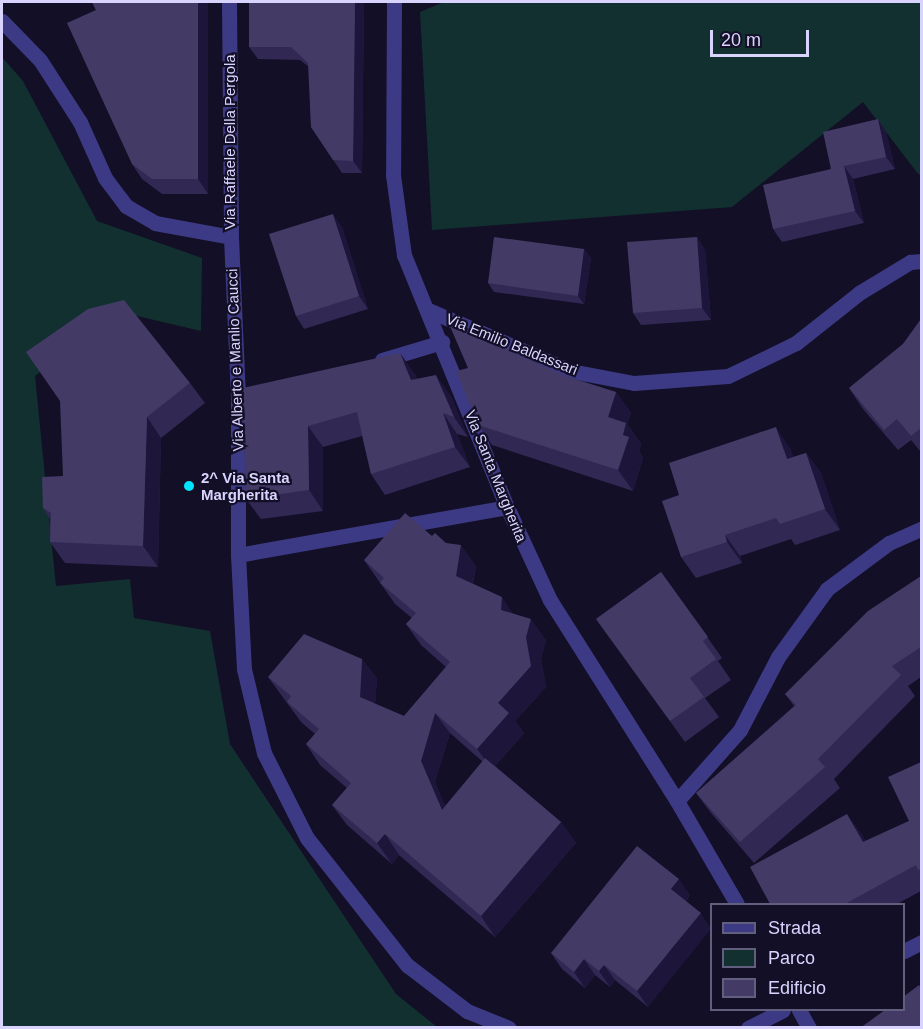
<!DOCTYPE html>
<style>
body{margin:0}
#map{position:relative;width:923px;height:1029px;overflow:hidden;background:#130f26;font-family:Helvetica,sans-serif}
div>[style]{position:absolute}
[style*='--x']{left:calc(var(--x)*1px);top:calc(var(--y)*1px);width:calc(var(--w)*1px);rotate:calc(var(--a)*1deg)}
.green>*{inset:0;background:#12302f}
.minor>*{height:15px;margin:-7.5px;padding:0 7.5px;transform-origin:7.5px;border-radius:7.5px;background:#3d3a85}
.wall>*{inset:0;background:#312854}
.shaded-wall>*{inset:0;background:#1d163a}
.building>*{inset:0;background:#433a66}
.dots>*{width:16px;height:16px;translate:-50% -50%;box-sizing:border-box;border:3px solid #130f26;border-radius:50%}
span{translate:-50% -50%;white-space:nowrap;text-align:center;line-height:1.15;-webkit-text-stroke:4.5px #130f26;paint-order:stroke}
.street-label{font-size:15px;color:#d9d4ff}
.poi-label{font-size:15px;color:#d9d4ff;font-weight:700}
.left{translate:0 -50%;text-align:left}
.frame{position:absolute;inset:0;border:3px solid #d9d4ff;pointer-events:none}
.legend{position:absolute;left:710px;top:903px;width:195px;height:108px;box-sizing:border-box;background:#130f26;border:2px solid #625e7d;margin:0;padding:8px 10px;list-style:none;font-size:18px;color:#d9d4ff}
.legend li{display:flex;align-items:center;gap:12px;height:30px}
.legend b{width:30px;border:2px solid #625e7d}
.scale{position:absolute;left:710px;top:30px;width:99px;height:27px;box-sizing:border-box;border:3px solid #d9d4ff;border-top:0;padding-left:8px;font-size:18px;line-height:21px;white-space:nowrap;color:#d9d4ff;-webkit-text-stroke:4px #130f26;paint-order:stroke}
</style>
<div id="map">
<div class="green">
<i style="clip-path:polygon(444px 2px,921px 2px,921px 173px,919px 175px,863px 102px,732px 207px,432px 230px,420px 12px)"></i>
<i style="clip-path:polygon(2px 57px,23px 81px,97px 221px,202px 258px,201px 331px,120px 312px,35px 376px,56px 586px,130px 579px,134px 618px,210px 631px,230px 744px,396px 994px,437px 1027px,2px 1027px)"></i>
</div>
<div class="minor">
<i style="--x:229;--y:2;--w:235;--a:89.5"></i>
<i style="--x:231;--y:237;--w:161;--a:87.5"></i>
<i style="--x:238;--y:398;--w:157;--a:90"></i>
<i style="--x:238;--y:555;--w:114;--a:87"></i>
<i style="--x:244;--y:669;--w:86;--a:76.6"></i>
<i style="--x:264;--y:753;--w:95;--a:63.2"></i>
<i style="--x:307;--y:838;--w:162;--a:51.8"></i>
<i style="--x:407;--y:965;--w:76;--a:37.5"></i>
<i style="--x:467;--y:1011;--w:45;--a:22"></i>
<i style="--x:394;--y:2;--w:173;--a:90.3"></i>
<i style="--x:393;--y:175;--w:81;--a:82.2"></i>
<i style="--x:404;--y:255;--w:272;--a:67.8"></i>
<i style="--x:507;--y:507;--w:102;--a:65.2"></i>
<i style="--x:550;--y:600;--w:238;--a:57.7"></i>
<i style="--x:677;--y:801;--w:119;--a:59.8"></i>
<i style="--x:2;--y:21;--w:54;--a:45.7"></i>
<i style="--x:40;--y:60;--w:74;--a:57.2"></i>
<i style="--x:80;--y:122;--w:61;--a:65.9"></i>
<i style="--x:105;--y:178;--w:35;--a:53"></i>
<i style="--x:126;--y:206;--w:34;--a:30"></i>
<i style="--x:155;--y:223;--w:77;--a:10.4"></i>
<i style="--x:428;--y:310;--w:155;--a:23.1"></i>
<i style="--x:571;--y:371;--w:64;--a:10.8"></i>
<i style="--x:634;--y:383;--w:94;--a:-4.3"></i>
<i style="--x:728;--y:376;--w:76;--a:-25.9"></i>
<i style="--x:796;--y:343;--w:80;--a:-38.4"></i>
<i style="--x:859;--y:293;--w:60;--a:-31.3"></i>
<i style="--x:910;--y:262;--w:12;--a:-5"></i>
<i style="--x:382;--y:360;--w:63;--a:-16.7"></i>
<i style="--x:238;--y:555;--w:273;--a:-10.1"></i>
<i style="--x:677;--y:801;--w:95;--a:-48.4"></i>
<i style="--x:740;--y:730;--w:82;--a:-62.5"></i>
<i style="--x:778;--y:657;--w:84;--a:-54.2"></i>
<i style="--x:827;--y:589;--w:77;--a:-36.6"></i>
<i style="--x:889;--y:543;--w:36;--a:-24"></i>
<i style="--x:904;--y:951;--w:20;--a:-27"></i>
<i style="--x:799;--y:1010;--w:21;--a:61"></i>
<i style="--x:748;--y:1028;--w:39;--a:-27"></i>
</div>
<div class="wall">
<i style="clip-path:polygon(92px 2px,208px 2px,208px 194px,162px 194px,142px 179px,132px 164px,96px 10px)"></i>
<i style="clip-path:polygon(364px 2px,362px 173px,342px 173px,311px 127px,309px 67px,300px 60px,258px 59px,249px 47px)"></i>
<i style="clip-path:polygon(878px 119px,886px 132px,895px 169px,853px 179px,864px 223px,782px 242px,773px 229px)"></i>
<i style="clip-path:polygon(342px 227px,368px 309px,304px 329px,296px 316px)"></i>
<i style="clip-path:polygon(697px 237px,705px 250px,711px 320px,641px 325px,633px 313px)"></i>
<i style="clip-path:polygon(584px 249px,591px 258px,584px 304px,494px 292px,488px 283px)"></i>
<i style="clip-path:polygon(921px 319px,921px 452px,911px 440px,898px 450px,863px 409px,849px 388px,903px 344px)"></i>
<i style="clip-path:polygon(415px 374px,417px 379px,451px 396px,468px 437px,457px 434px,470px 467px,385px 495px,371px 474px,362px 436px,323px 447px,323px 511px,261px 519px,246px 499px,243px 388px)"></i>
<i style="clip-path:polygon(568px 377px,616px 392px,631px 413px,627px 424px,641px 444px,639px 451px,643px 458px,633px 491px,492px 445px,478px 425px)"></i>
<i style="clip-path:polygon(190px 383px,205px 403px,161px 438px,158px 567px,65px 563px,50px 542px,50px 519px,43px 508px,63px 476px)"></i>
<i style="clip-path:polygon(790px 448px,793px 457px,806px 453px,821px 473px,840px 530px,795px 545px,791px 539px,740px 556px,742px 563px,696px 578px,681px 557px,679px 495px)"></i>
<i style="clip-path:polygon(evenodd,432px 536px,446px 543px,476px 566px,473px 584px,513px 614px,546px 640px,541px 658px,546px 687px,515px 721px,524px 733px,495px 766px,561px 822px,576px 843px,495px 937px,399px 855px,392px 864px,347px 825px,332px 805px,347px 788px,320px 765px,306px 744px,315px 734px,301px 722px,268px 677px,362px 659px,377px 679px,375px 704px,404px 716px,446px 667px,421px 645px,406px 624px,412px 618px,395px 604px,364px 560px,432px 536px,450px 733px,483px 762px,445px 806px,435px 782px,450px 733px)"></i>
<i style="clip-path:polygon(661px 572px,722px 658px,718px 661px,731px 680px,705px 698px,719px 717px,685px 742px,596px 619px)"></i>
<i style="clip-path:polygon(921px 576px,921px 677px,908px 686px,915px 696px,834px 779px,840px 788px,754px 863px,711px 813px,696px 793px,794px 706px,785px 694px)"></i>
<i style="clip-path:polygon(921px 762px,921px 891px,897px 904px,770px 904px,862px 834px,865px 841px,909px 821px)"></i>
<i style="clip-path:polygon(690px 895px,686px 901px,648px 1007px,615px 980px,610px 987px,595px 975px,585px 988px,562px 969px,551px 953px)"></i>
</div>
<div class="shaded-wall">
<i style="clip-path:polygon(198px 2px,208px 2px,208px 194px,198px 179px)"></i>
<i style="clip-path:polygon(355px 2px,364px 2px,362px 173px,353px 161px)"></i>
<i style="clip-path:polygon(878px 119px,886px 132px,895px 169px,886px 157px)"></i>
<i style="clip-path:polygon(844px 166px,853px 179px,864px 223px,855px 211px)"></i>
<i style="clip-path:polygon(333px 214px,342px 227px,368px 309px,359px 296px)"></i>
<i style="clip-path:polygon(697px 237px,705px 250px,711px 320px,702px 308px)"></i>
<i style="clip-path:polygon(584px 249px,591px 258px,584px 304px,578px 296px)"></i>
<i style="clip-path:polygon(400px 353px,415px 374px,426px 401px,411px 380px)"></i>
<i style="clip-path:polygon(436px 375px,451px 396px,468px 437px,454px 417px)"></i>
<i style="clip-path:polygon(616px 392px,631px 413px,627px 424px,641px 444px,639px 451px,643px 458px,633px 491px,618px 470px,608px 417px)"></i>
<i style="clip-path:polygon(443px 413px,457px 434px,470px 467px,455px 447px)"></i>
<i style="clip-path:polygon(147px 417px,161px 438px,158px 567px,143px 546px)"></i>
<i style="clip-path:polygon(308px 426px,323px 447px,323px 511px,309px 490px)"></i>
<i style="clip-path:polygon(776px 427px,790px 448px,801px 480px,787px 459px)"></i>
<i style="clip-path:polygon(806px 453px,821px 473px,840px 530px,825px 509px)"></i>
<i style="clip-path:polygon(725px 535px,740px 556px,742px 563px,727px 542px)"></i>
<i style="clip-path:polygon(461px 545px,476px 566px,470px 597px,456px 576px)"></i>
<i style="clip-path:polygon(502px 597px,516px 618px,501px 610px)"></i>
<i style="clip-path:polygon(531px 619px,546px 640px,541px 658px,546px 687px,515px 721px,524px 733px,492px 769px,477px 749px,498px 703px,526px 637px)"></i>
<i style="clip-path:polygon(362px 659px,377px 679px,374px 718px,360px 697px)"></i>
<i style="clip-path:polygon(435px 713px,450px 733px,435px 782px,456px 831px,442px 810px,421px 761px)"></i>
<i style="clip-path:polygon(847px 814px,862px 834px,878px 863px,863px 842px)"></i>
<i style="clip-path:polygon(561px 822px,576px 843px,495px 937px,481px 916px)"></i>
<i style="clip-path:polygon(385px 834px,399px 855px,392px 864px,377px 843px)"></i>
<i style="clip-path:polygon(679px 879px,690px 895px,682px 905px,671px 889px)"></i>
<i style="clip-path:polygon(701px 913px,711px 929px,648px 1007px,637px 991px)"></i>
<i style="clip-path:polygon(584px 959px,595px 975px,585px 988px,574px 972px)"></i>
<i style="clip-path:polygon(604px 965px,615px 980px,610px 987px,599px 971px)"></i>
</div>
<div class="building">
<i style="clip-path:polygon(92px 2px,198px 2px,198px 179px,152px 179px,132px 164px,67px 23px,96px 10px)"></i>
<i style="clip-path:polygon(249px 2px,355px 2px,353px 161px,333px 160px,311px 127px,308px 63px,291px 47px,249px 47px)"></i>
<i style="clip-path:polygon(878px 119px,886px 157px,844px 166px,855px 211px,773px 229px,763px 185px,831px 169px,823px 132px)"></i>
<i style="clip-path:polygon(333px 214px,359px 296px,296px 316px,269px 234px)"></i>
<i style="clip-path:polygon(494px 237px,584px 249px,578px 296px,488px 283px)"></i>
<i style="clip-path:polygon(697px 237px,702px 308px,633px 313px,627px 242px)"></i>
<i style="clip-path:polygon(124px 300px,190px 383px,147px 417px,143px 546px,50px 542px,51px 513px,43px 508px,42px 477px,63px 476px,60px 401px,26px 352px,88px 309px)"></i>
<i style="clip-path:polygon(921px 319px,921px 428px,911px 436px,897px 419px,884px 430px,849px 388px,903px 344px)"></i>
<i style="clip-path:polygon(449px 324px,568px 377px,616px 392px,608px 417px,626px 423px,623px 435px,629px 437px,618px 470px,478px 425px,456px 371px,468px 368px)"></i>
<i style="clip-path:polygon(400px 353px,411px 380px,436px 375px,454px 417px,443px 413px,455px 447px,371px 474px,357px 412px,308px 426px,309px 490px,246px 499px,243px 388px)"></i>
<i style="clip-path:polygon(776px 427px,787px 459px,806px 453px,825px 509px,780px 524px,776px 518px,725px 535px,727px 542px,681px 557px,662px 501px,679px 495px,669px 463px)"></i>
<i style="clip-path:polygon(405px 513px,432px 536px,435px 533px,446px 543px,461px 545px,456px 576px,502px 597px,501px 610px,531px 619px,526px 637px,531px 666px,498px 703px,509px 713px,477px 749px,435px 713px,421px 761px,442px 810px,485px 758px,561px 822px,481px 916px,385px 834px,377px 843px,332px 805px,351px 783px,306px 744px,319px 729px,287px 702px,291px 696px,268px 677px,304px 634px,362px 659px,360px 697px,404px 716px,450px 662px,406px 624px,416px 613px,380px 583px,384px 578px,364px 560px)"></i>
<i style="clip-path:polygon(661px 572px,708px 637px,703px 641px,716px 659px,690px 678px,704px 697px,670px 721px,596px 619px)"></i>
<i style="clip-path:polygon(921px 576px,921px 647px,892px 666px,901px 675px,818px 759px,825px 767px,740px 842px,696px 793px,796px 705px,785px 694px,868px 611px)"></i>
<i style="clip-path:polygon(921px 762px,921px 869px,918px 870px,916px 865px,845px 904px,770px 904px,750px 867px,847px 814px,863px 842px,909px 821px,888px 777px)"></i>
<i style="clip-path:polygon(637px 846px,679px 879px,671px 889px,701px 913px,637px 991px,604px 965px,599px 971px,584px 959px,574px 972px,551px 953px)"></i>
<i style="clip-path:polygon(919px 985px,921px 988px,921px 1028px,860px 1028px,885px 1010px,903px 1010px,903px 997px)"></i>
</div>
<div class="dots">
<i style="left:189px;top:486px;background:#00e5ff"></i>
</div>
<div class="street-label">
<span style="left:230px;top:142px;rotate:-90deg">Via Raffaele Della Pergola</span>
<span style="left:512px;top:344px;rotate:22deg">Via Emilio Baldassari</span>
<span style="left:235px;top:360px;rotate:-92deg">Via Alberto e Manlio Caucci</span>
<span style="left:496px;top:476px;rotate:68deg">Via Santa Margherita</span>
</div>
<div class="poi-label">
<span class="left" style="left:201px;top:486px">2^ Via Santa<br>Margherita</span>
</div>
<div class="frame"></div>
<ul class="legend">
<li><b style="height:8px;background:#3d3a85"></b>Strada</li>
<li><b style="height:16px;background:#12302f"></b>Parco</li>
<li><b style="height:16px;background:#433a66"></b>Edificio</li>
</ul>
<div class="scale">20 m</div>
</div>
